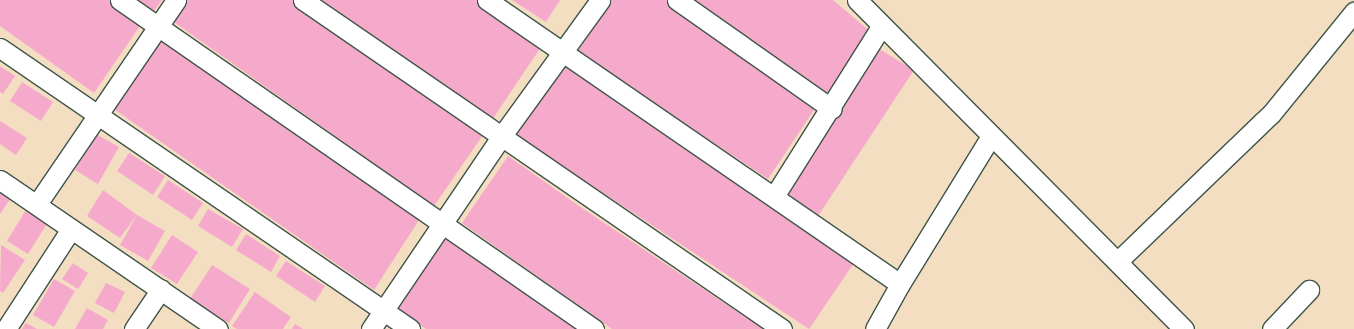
<!DOCTYPE html>
<style>
body{margin:0}
#map{position:relative;width:1354px;height:329px;overflow:hidden;background:#f3dec2;font-family:Dekko,sans-serif}
div>[style]{position:absolute}
[style*='--x']{left:calc(var(--x)*1px);top:calc(var(--y)*1px);width:calc(var(--w)*1px);rotate:calc(var(--a)*1deg)}
.building>*{inset:0;background:#f5aacb}
.roads{filter:drop-shadow(1px 0 #3f5549) drop-shadow(-1px 0 #3f5549) drop-shadow(0 1px #3f5549) drop-shadow(0 -1px #3f5549)}
.street>*{height:19px;margin:-9.5px;padding:0 9.5px;transform-origin:9.5px;border-radius:9.5px;background:#fff}
span{translate:-50% -50%;white-space:nowrap;text-align:center;line-height:1.15;-webkit-text-stroke:3px #f6f6f2;paint-order:stroke}
</style>
<div id="map">
<div class="building">
<i style="clip-path:polygon(0 0,109px 0,142px 23px,94px 93px,0 26px)"></i>
<i style="clip-path:polygon(138px 0,162px 0,154px 11px)"></i>
<i style="clip-path:polygon(185px 0,294px 0,485px 132px,434px 206px,171px 20px)"></i>
<i style="clip-path:polygon(322px 0,478px 0,543px 44px,492px 120px)"></i>
<i style="clip-path:polygon(512px 0,560px 0,546px 22px)"></i>
<i style="clip-path:polygon(602px 0,667px 0,818px 104px,768px 179px,571px 48px)"></i>
<i style="clip-path:polygon(692px 0,833px 0,872px 33px,826px 94px)"></i>
<i style="clip-path:polygon(155px 37px,421px 217px,374px 290px,108px 105px)"></i>
<i style="clip-path:polygon(879px 49px,914px 70px,818px 216px,784px 191px)"></i>
<i style="clip-path:polygon(562px 60px,856px 260px,809px 329px,514px 134px)"></i>
<i style="clip-path:polygon(0 66px,15px 76px,3px 94px,0 92px)"></i>
<i style="clip-path:polygon(22px 82px,53px 102px,41px 121px,10px 101px)"></i>
<i style="clip-path:polygon(0 121px,27px 138px,16px 155px,0 144px)"></i>
<i style="clip-path:polygon(96px 134px,119px 147px,98px 184px,75px 170px)"></i>
<i style="clip-path:polygon(129px 153px,165px 176px,153px 195px,117px 171px)"></i>
<i style="clip-path:polygon(508px 156px,579px 206px,763px 329px,612px 329px,462px 223px)"></i>
<i style="clip-path:polygon(168px 180px,203px 203px,192px 220px,157px 197px)"></i>
<i style="clip-path:polygon(103px 190px,137px 215px,120px 238px,87px 216px)"></i>
<i style="clip-path:polygon(0 191px,11px 198px,0 214px)"></i>
<i style="clip-path:polygon(29px 205px,50px 219px,28px 254px,7px 241px)"></i>
<i style="clip-path:polygon(208px 209px,243px 229px,232px 247px,198px 226px)"></i>
<i style="clip-path:polygon(137px 215px,165px 231px,148px 261px,120px 245px)"></i>
<i style="clip-path:polygon(445px 233px,587px 329px,426px 329px,395px 308px)"></i>
<i style="clip-path:polygon(246px 234px,280px 256px,271px 272px,236px 250px)"></i>
<i style="clip-path:polygon(172px 235px,198px 252px,177px 284px,151px 268px)"></i>
<i style="clip-path:polygon(1px 245px,25px 260px,3px 293px,0 291px)"></i>
<i style="clip-path:polygon(286px 261px,325px 286px,315px 302px,276px 276px)"></i>
<i style="clip-path:polygon(73px 263px,88px 273px,78px 289px,62px 279px)"></i>
<i style="clip-path:polygon(212px 265px,250px 289px,229px 323px,190px 299px)"></i>
<i style="clip-path:polygon(54px 279px,75px 291px,54px 327px,33px 315px)"></i>
<i style="clip-path:polygon(106px 283px,125px 292px,114px 313px,95px 303px)"></i>
<i style="clip-path:polygon(255px 292px,291px 317px,283px 329px,237px 329px,232px 326px)"></i>
<i style="clip-path:polygon(87px 308px,108px 320px,103px 329px,75px 329px)"></i>
<i style="clip-path:polygon(26px 323px,37px 329px,22px 329px)"></i>
<i style="clip-path:polygon(295px 324px,303px 329px,292px 329px)"></i>
</div>
<div class="roads">
<div class="street">
<i style="--x:120;--y:0;--w:577;--a:34.76"></i>
<i style="--x:303;--y:0;--w:581;--a:34.48"></i>
<i style="--x:487;--y:0;--w:501;--a:34.51"></i>
<i style="--x:900;--y:284;--w:51;--a:119.1"></i>
<i style="--x:677;--y:0;--w:189;--a:35.1"></i>
<i style="--x:857;--y:0;--w:464;--a:45.2"></i>
<i style="--x:0;--y:48;--w:497;--a:34.4"></i>
<i style="--x:0;--y:180;--w:264;--a:34.4"></i>
<i style="--x:775;--y:195;--w:199;--a:-57.8"></i>
<i style="--x:37;--y:204;--w:247;--a:-55.7"></i>
<i style="--x:1118;--y:261;--w:212;--a:-43.9"></i>
<i style="--x:1271;--y:114;--w:132;--a:-50.9"></i>
<i style="--x:900;--y:284;--w:174;--a:-58.4"></i>
<i style="--x:6;--y:329;--w:119;--a:-57"></i>
<i style="--x:134;--y:329;--w:48;--a:-56"></i>
<i style="--x:371;--y:329;--w:232;--a:-55.9"></i>
<i style="--x:501;--y:137;--w:169;--a:-54.1"></i>
<i style="--x:1272;--y:329;--w:54;--a:-46.5"></i>
</div>
</div>
</div>
